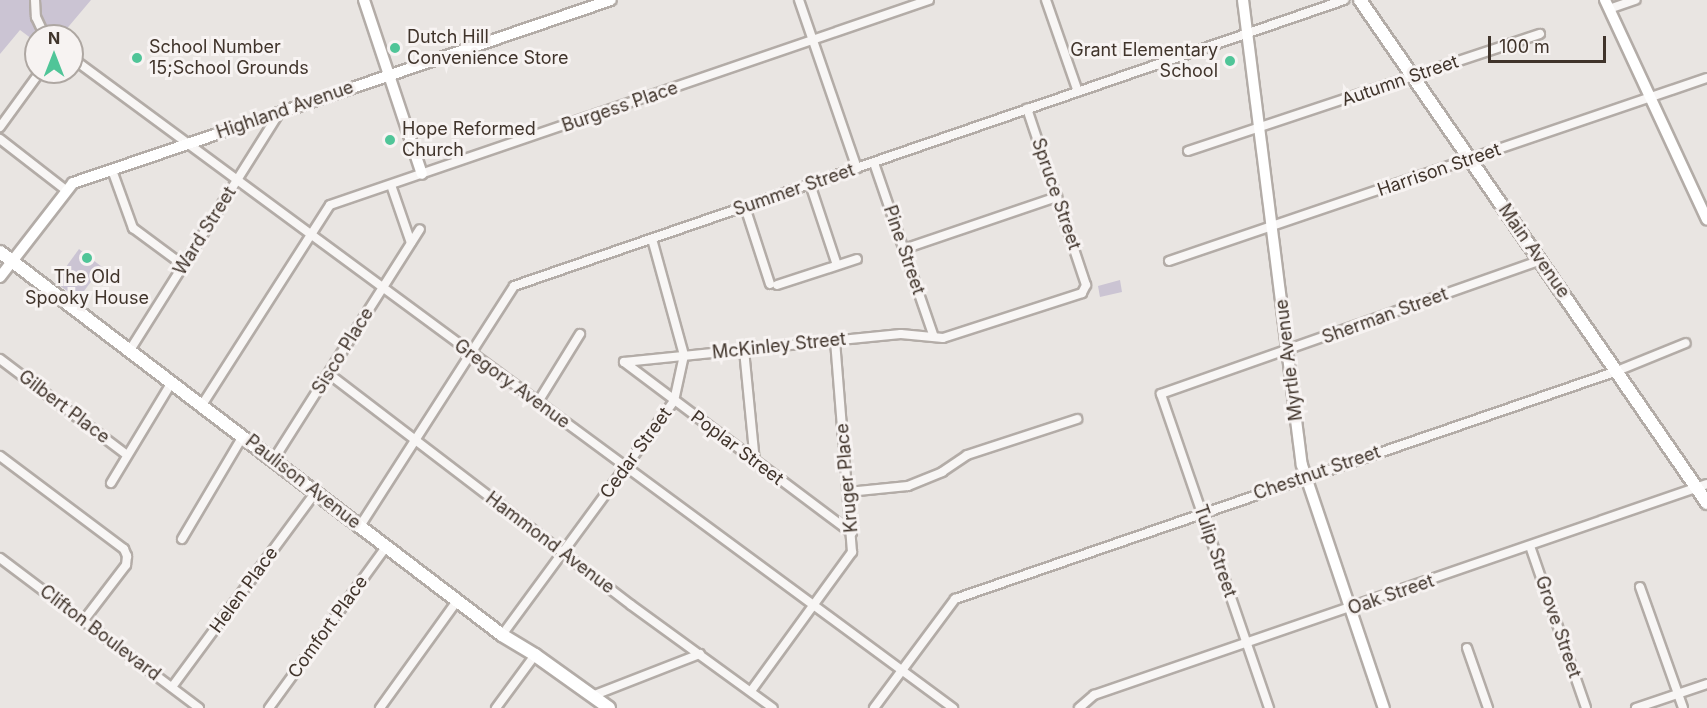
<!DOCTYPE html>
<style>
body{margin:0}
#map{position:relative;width:1707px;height:708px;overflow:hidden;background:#e9e5e2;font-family:Inter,sans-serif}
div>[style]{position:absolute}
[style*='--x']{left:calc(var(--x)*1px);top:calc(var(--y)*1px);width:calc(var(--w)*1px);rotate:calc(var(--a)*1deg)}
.green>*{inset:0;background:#cbc4d3}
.roads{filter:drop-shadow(2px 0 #b3aca7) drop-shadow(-2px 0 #b3aca7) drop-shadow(0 2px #b3aca7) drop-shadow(0 -2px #b3aca7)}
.street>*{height:8px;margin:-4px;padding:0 4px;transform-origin:4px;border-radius:4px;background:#f8f6f5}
.secondary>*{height:10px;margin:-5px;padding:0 5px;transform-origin:5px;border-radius:5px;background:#fff}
.primary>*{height:12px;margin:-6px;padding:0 6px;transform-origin:6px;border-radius:6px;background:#fff}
.dots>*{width:16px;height:16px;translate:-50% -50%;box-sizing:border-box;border:3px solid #f7f3f2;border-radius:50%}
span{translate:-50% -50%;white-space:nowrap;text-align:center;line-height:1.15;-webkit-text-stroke:6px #f7f3f2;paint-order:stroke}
.poi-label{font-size:18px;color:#40342b}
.left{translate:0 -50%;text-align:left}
.right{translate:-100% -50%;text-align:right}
.street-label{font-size:18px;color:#40342b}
.north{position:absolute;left:24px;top:24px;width:60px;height:60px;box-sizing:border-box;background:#f7f3f2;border:2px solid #aea7a2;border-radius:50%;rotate:0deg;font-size:16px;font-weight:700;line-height:24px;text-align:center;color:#40342b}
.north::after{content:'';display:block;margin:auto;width:21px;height:27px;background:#50c598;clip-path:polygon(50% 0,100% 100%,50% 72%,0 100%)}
.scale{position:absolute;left:1488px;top:36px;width:118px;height:27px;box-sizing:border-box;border:3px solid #40342b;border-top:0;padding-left:8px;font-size:18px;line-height:21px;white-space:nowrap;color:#40342b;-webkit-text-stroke:4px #f7f3f2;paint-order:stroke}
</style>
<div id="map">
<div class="green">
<i style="clip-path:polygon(0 0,91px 0,64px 32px,68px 36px,36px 36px,36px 42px,20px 30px,0 54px)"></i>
<i style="clip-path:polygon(79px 249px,102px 267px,78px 299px,55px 282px)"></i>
<i style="clip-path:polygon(1120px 280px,1122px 292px,1100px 297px,1098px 286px)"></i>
</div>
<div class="roads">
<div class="street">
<i style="--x:35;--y:0;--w:17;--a:87"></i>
<i style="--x:36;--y:17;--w:21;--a:65"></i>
<i style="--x:799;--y:0;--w:178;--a:71"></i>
<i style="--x:1046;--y:0;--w:97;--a:70.8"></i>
<i style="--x:1609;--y:9;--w:28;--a:-19"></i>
<i style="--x:72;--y:58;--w:1095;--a:36.42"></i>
<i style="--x:0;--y:127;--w:68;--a:-54"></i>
<i style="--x:0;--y:139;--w:85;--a:37.8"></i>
<i style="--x:1188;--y:151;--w:371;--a:-18.4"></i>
<i style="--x:874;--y:163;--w:184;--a:71"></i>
<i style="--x:112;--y:170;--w:62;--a:70.1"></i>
<i style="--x:133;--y:228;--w:62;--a:36.5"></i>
<i style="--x:810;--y:184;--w:85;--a:71.6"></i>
<i style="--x:391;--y:185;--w:61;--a:71"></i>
<i style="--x:745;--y:207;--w:81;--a:72"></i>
<i style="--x:904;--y:249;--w:162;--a:-18.8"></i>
<i style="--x:1169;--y:261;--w:568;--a:-18.79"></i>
<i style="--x:777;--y:285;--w:84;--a:-18"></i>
<i style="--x:130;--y:350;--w:281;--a:-57.8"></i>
<i style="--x:744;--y:350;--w:113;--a:84.4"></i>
<i style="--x:0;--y:359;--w:159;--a:37.1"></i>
<i style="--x:624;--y:362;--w:278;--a:-5.8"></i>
<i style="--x:901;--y:334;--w:42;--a:5.4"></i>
<i style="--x:943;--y:338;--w:146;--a:-17.9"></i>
<i style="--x:1082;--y:293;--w:9;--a:-63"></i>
<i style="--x:1086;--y:285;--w:186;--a:-108.5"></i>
<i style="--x:624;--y:362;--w:285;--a:36.9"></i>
<i style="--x:329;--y:374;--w:380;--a:37.4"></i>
<i style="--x:631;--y:605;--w:175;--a:36"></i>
<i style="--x:538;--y:402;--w:80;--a:-58.3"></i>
<i style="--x:202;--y:405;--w:237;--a:-57.4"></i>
<i style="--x:330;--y:205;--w:633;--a:-18.89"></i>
<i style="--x:0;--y:456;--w:155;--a:36.9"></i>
<i style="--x:124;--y:549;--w:8;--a:67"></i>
<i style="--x:127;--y:556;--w:9;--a:96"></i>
<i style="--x:126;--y:565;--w:69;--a:127.4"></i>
<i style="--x:274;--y:459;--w:272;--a:-57.6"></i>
<i style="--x:111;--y:483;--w:118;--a:-58.9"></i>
<i style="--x:848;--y:492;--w:60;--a:-5.7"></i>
<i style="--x:908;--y:486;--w:37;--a:-22"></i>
<i style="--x:942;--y:472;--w:30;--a:-34"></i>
<i style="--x:967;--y:455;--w:116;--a:-18.1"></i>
<i style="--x:360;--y:526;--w:285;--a:-57.3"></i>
<i style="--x:514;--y:286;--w:878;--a:-19.01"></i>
<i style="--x:182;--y:539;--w:120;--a:-59.4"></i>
<i style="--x:1530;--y:546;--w:171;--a:70.9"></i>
<i style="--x:0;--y:558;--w:249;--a:37"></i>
<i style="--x:1640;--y:587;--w:128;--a:70.4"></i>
<i style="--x:502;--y:635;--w:290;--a:-53.7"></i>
<i style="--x:674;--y:401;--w:47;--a:-77.7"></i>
<i style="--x:684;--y:355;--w:120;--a:-105.4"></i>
<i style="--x:1467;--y:648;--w:64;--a:70.7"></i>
<i style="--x:172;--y:687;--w:242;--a:-53.6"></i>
<i style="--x:751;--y:691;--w:172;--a:-54"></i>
<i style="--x:852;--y:552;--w:212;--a:-94.6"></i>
<i style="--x:592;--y:696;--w:116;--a:-21.3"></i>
<i style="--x:269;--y:708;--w:199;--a:-54"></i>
<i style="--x:380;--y:708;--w:132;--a:-54.3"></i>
<i style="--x:496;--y:708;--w:66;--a:-53.7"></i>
<i style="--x:874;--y:708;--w:136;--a:-53.4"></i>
<i style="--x:955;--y:599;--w:700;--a:-19"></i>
<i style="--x:1617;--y:371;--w:74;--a:-22.1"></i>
<i style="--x:1079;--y:708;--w:20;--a:-41"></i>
<i style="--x:1094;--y:695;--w:648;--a:-18.99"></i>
<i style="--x:1269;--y:708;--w:332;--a:-109"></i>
<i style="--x:1161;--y:394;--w:403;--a:-19.4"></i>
<i style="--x:1636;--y:708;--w:75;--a:-18.7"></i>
</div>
<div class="secondary">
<i style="--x:364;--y:0;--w:183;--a:71.6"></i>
<i style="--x:1243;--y:0;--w:469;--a:82.8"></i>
<i style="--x:1302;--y:465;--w:256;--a:71.4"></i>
<i style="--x:1605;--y:0;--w:242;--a:65.1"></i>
<i style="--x:0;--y:277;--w:119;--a:-52.2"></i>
<i style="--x:73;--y:183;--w:568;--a:-18.79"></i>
</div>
<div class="primary">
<i style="--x:1360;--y:0;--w:611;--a:55.4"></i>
<i style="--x:0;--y:252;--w:631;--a:37.34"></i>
<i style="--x:502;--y:635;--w:39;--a:31"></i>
<i style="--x:535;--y:655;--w:91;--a:35.6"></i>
</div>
</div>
<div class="dots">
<i style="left:395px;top:48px;background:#50c598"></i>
<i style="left:137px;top:58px;background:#50c598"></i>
<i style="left:1230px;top:61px;background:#50c598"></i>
<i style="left:390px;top:140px;background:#50c598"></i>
<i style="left:87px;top:258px;background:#50c598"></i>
</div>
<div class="poi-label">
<span class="left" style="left:407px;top:48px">Dutch Hill<br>Convenience Store</span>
<span class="left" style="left:149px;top:58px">School Number<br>15;School Grounds</span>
<span class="right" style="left:1218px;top:61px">Grant Elementary<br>School</span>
<span class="left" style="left:402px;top:140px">Hope Reformed<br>Church</span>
<span style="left:87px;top:288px">The Old<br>Spooky House</span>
</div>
<div class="street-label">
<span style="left:1400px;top:81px;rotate:-19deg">Autumn Street</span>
<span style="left:620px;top:107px;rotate:-19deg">Burgess Place</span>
<span style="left:285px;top:110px;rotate:-19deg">Highland Avenue</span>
<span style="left:1439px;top:170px;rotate:-19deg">Harrison Street</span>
<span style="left:794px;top:190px;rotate:-19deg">Summer Street</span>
<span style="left:1056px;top:194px;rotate:71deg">Spruce Street</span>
<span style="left:205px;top:231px;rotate:-58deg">Ward Street</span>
<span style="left:904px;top:250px;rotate:71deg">Pine Street</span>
<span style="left:1534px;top:251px;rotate:55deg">Main Avenue</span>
<span style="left:1385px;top:316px;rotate:-20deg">Sherman Street</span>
<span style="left:779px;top:346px;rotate:-6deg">McKinley Street</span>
<span style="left:343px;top:351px;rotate:-58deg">Sisco Place</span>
<span style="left:1289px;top:360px;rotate:-97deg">Myrtle Avenue</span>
<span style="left:512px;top:384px;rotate:36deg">Gregory Avenue</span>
<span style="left:64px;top:407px;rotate:37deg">Gilbert Place</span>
<span style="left:737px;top:448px;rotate:37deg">Poplar Street</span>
<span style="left:636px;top:453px;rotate:-54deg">Cedar Street</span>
<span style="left:1317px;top:473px;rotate:-19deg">Chestnut Street</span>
<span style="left:847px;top:478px;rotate:-95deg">Kruger Place</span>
<span style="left:303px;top:482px;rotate:38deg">Paulison Avenue</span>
<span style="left:550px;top:543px;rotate:37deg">Hammond Avenue</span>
<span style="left:1215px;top:551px;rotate:71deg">Tulip Street</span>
<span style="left:244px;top:590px;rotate:-54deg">Helen Place</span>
<span style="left:1391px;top:595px;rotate:-19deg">Oak Street</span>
<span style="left:328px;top:627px;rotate:-54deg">Comfort Place</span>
<span style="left:1558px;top:627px;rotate:71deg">Grove Street</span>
<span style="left:100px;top:633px;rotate:37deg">Clifton Boulevard</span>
</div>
<div class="north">N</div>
<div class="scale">100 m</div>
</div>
